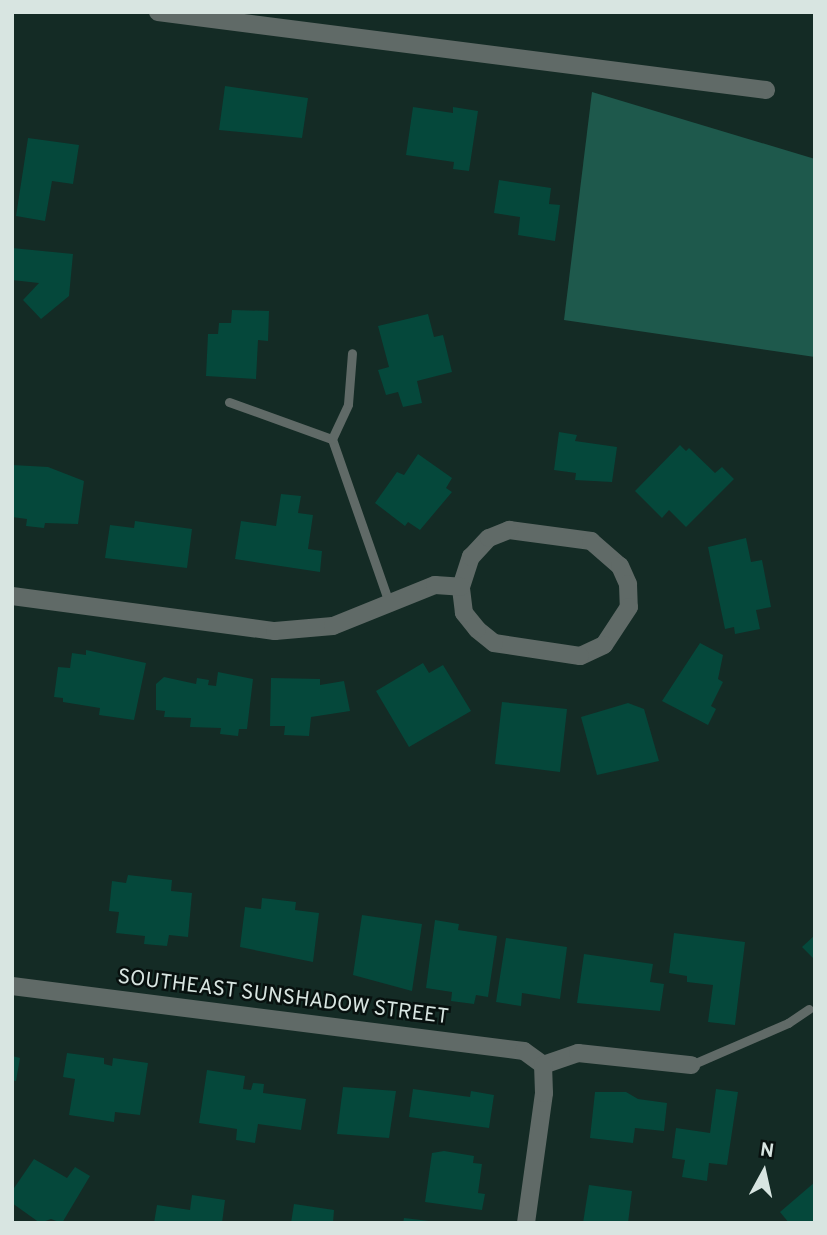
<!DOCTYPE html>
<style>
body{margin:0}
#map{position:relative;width:827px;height:1235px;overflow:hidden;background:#142b25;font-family:Overpass,sans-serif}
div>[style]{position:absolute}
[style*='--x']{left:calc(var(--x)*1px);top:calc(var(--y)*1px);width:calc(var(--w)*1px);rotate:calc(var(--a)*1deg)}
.forest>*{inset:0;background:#1e594c}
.building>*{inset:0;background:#05483b}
.lane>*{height:9px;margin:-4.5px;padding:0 4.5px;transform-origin:4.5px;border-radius:4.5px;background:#606a67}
.street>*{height:18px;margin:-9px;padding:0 9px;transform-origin:9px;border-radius:9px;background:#606a67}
span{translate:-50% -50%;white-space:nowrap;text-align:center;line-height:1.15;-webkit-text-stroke:5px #08110f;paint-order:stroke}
.street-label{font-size:21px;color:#d8e5e1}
.frame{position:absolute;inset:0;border:14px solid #d8e5e1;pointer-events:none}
.north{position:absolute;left:729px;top:1137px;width:70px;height:70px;-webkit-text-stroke:5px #08110f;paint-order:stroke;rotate:8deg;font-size:19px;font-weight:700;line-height:28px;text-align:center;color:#d8e5e1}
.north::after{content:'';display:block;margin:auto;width:24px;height:32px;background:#d8e5e1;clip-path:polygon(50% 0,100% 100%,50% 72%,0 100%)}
</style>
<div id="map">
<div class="forest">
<i style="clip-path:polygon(592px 92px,815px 159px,815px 357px,564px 320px)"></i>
</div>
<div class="building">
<i style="clip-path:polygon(225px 86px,308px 98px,302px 138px,219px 130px)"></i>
<i style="clip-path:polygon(413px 107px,453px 113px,453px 107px,478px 111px,469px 171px,453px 169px,454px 162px,406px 155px)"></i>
<i style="clip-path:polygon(28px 138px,79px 145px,73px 184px,52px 181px,45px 221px,16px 216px)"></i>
<i style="clip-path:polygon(499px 180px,551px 188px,549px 204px,560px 205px,555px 241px,518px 235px,520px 217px,494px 213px)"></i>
<i style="clip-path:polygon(12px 248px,73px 254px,69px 296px,41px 319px,23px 300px,39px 283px,12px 280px)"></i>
<i style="clip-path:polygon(232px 310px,269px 311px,268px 341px,258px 340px,256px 379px,206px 376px,208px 334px,218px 334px,219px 323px,231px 323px)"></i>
<i style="clip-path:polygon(428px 314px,434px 337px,443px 335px,452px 372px,417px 381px,422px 403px,403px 407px,398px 392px,386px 395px,378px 370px,389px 367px,378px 326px)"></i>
<i style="clip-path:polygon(559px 432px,577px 435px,575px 441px,617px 447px,612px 482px,575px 480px,576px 473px,554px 470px)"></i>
<i style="clip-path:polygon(680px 445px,686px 451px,689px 448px,715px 473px,722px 467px,734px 479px,686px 527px,669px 510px,662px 518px,635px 491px)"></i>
<i style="clip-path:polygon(418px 454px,452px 478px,446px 488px,452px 492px,420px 530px,408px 522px,405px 526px,375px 503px,397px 472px,404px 475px)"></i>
<i style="clip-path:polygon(12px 465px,48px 467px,84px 481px,78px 524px,45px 523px,44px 528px,26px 526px,27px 519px,12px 517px)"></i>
<i style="clip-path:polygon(281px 494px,301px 496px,298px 513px,313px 515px,308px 549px,322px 551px,320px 572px,235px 559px,241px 521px,276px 526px)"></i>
<i style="clip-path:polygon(135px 521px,192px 529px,187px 568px,105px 558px,110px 525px,134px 528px)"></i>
<i style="clip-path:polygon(746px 538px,751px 562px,762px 560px,771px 607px,756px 610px,760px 629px,735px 634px,734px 627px,725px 629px,708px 547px)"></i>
<i style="clip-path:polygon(700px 643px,723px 655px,718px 679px,723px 682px,711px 706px,716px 709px,708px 725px,662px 701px)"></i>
<i style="clip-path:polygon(86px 650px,146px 663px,134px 720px,99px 715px,100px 708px,63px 702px,63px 698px,54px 697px,58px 667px,70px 668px,72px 653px,86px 655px)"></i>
<i style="clip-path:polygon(423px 663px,429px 673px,443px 665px,471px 711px,409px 747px,376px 691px)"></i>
<i style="clip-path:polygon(218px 672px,253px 679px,247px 729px,239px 729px,238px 736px,220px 734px,221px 728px,190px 727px,191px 718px,164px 717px,165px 711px,156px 710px,156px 684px,164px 677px,196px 684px,197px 678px,209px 680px,208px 685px,216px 686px)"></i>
<i style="clip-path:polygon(271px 678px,320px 679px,320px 685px,344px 681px,350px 711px,311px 717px,309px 736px,284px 735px,285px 726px,270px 726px)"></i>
<i style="clip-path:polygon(502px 702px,567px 709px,560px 772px,495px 764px)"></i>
<i style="clip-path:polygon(628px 703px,644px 709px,659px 761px,597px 775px,581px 717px)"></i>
<i style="clip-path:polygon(128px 875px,172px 880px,171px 891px,192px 893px,188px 937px,169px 935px,167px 946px,144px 944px,145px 936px,116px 933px,119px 912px,109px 911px,112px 881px,126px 883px)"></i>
<i style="clip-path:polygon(262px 898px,296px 902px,295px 910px,319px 913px,313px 962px,240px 947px,245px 907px,261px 909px)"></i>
<i style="clip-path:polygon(362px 915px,422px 924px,412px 991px,353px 975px)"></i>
<i style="clip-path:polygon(435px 920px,459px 924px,458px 930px,497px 936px,488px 997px,476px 995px,474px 1004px,451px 1001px,452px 992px,426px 988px)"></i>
<i style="clip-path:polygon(674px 933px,745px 942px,735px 1025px,708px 1022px,713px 985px,687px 982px,687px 976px,669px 973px)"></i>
<i style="clip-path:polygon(815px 935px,815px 960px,802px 947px)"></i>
<i style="clip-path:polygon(506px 938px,567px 947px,560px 999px,522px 993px,521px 1006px,496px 1002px)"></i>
<i style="clip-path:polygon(584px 954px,653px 964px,650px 982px,664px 984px,660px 1011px,577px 1003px)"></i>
<i style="clip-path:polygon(67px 1053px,104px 1058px,104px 1064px,112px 1066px,113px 1058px,148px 1063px,140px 1115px,115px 1112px,114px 1122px,69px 1115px,75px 1079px,63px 1077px)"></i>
<i style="clip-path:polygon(12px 1056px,20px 1058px,16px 1081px,12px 1080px)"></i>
<i style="clip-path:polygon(207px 1070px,245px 1076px,243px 1089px,251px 1090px,253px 1083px,264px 1084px,263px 1093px,306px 1099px,301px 1130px,258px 1124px,255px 1143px,236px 1140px,237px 1129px,199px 1123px)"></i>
<i style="clip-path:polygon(343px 1087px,396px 1091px,389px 1138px,337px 1134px)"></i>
<i style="clip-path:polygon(413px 1089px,470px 1097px,471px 1091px,494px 1095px,489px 1128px,409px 1117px)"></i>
<i style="clip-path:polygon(716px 1089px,738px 1092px,727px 1165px,709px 1163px,707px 1181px,682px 1177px,685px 1160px,672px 1158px,676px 1128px,710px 1133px)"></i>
<i style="clip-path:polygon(595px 1092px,626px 1092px,638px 1099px,667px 1103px,664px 1131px,635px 1128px,633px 1143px,590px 1138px)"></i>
<i style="clip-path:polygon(444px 1151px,474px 1156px,473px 1163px,482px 1164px,478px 1193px,485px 1194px,482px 1210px,425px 1202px,432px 1153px)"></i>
<i style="clip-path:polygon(34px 1159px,67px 1178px,75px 1167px,90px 1176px,62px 1223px,51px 1219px,40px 1223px,12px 1203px,12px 1191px)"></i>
<i style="clip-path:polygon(815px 1182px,815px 1223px,789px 1223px,780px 1212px)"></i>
<i style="clip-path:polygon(589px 1185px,632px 1191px,628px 1223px,583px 1223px)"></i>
<i style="clip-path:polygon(192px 1195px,225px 1200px,222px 1223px,154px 1223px,157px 1205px,190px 1210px)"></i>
<i style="clip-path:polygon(294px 1204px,334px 1210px,333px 1223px,291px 1223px)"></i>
<i style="clip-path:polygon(404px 1218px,429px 1221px,429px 1223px,403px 1223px)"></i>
</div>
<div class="lane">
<i style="--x:229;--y:402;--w:109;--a:19.8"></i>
<i style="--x:332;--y:439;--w:174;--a:70.8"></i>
<i style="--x:332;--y:439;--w:38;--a:-65"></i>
<i style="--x:348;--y:404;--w:51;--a:-85.5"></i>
<i style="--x:691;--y:1065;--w:106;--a:-23.4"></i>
<i style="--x:788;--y:1023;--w:25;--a:-34"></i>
</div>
<div class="street">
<i style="--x:158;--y:12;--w:613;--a:7.31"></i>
<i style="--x:509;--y:530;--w:83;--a:7.6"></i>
<i style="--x:591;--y:541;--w:38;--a:41"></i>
<i style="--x:620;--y:566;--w:20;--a:66"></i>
<i style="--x:628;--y:584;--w:23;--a:88"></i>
<i style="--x:629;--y:607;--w:45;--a:123.3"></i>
<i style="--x:604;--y:645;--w:26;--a:155"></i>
<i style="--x:580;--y:656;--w:87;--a:-171.4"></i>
<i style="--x:494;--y:643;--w:22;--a:-141"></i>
<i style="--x:477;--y:629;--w:21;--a:-129"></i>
<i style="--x:464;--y:613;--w:26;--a:-97"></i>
<i style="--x:461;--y:587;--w:32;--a:-72"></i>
<i style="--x:471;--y:557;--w:26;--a:-47"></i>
<i style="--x:489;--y:538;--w:22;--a:-22"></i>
<i style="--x:12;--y:596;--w:265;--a:7.6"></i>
<i style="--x:275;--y:631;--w:58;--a:-4.9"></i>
<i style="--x:333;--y:626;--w:110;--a:-21.9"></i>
<i style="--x:435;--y:585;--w:26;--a:4"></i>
<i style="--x:12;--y:986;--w:516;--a:7.24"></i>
<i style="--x:524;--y:1051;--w:24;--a:36"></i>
<i style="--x:543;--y:1065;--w:37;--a:-19"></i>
<i style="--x:578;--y:1053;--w:114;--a:6.1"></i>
<i style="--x:526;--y:1223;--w:131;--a:-82.1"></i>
<i style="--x:544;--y:1093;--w:28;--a:-92"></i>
</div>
<div class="street-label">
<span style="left:283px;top:998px;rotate:7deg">SOUTHEAST SUNSHADOW STREET</span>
</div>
<div class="frame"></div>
<div class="north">N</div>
</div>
